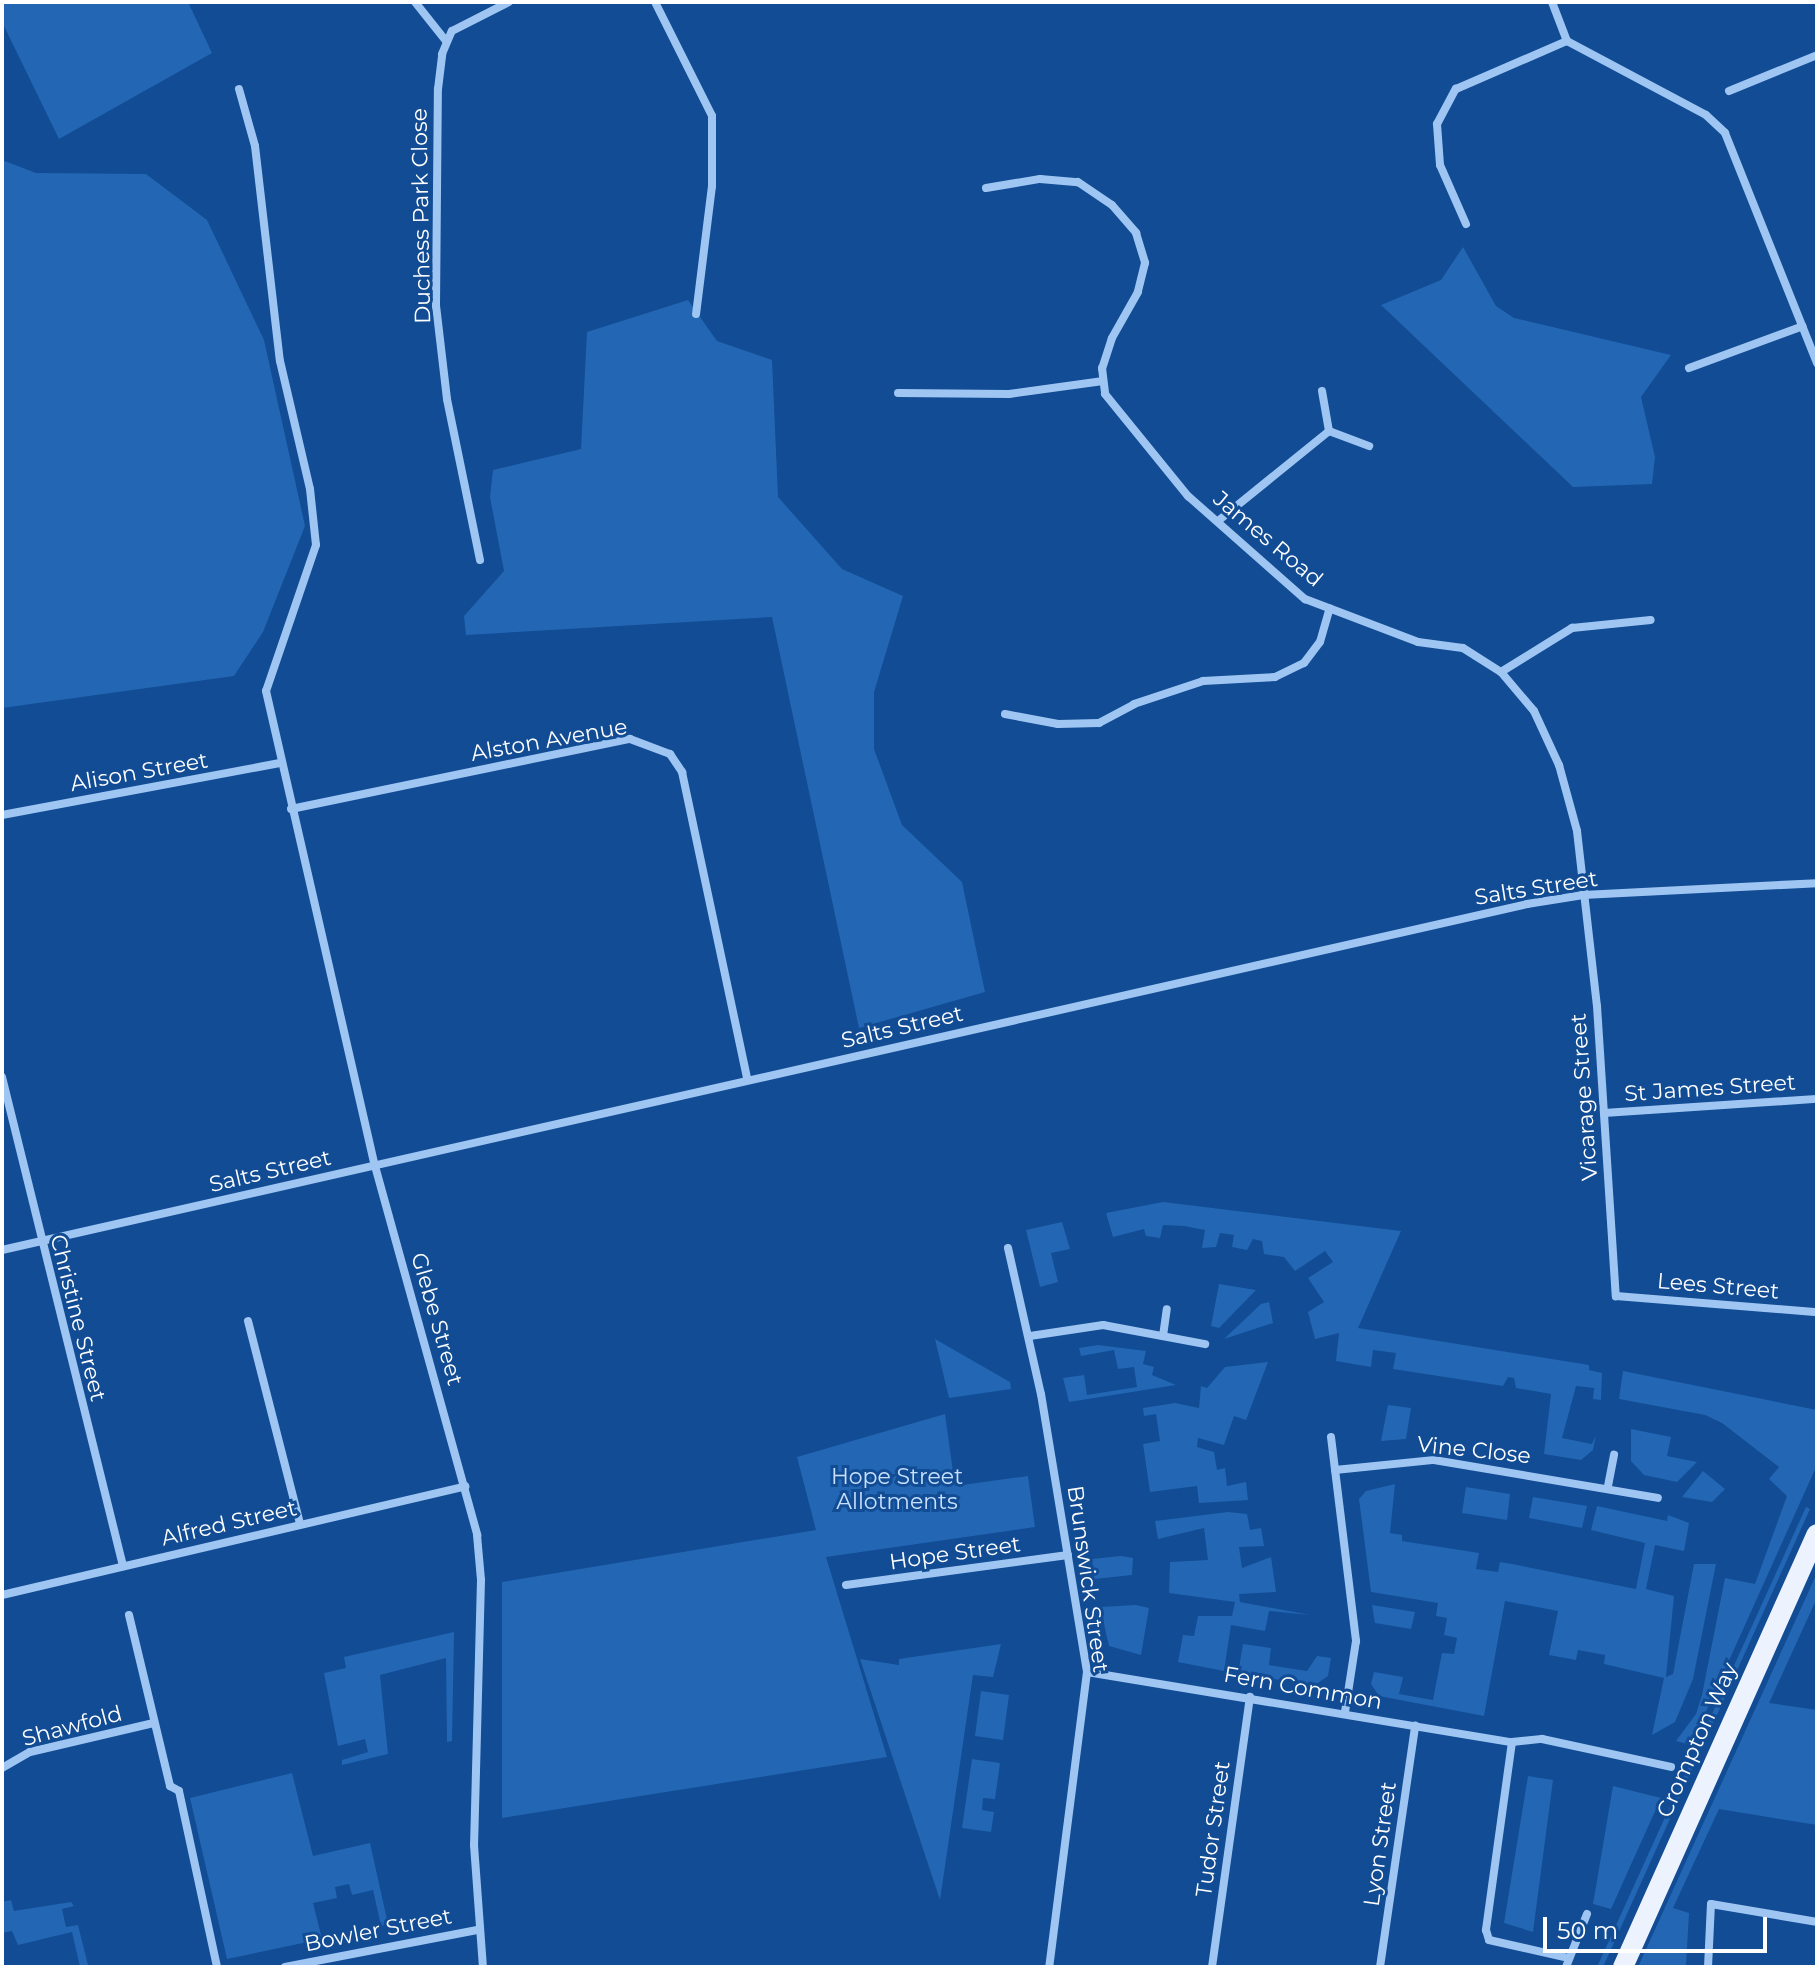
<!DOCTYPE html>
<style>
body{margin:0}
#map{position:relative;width:1819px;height:1969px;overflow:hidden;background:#114c94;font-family:Montserrat,sans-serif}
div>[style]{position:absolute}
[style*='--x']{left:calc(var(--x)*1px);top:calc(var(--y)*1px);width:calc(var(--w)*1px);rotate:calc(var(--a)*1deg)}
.green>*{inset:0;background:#2366b4}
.street>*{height:8px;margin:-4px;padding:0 4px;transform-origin:4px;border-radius:4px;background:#9fc6f3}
.primary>*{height:20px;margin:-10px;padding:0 10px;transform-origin:10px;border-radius:10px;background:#ecf3ff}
span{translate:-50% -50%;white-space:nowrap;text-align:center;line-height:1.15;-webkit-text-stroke:6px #114c94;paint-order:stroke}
.street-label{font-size:22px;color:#fff}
.park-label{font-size:22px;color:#c7e0fd}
.frame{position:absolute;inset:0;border:4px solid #fff;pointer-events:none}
.scale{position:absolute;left:1543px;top:1917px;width:224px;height:36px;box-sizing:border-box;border:4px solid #fff;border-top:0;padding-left:10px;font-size:24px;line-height:28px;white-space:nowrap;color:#fff;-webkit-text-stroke:6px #114c94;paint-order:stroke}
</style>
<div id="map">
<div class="green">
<i style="clip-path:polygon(2px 2px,188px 2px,212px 53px,59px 139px,2px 22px)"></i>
<i style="clip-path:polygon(2px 160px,36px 173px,146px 174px,207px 220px,264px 340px,305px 526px,263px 632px,234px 676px,2px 708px)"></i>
<i style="clip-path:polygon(1463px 247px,1496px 306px,1514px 318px,1671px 355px,1641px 397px,1655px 457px,1652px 484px,1573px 487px,1381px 305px,1441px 280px)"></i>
<i style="clip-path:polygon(688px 300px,717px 341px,772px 360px,778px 497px,842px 569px,903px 596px,874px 692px,874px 749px,902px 825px,962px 882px,985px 992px,859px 1028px,772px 617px,466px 635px,464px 616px,504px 571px,490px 497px,493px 470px,581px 449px,587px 332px)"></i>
<i style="clip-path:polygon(1163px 1202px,1401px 1231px,1358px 1328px,1589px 1365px,1589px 1370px,1602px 1373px,1601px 1400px,1593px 1399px,1594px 1388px,1576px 1386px,1562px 1438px,1592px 1444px,1596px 1435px,1593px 1450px,1581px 1460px,1544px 1454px,1551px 1394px,1516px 1388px,1514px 1378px,1508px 1377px,1503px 1386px,1393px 1369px,1396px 1353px,1373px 1350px,1371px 1367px,1336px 1361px,1339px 1333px,1315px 1339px,1308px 1312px,1324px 1302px,1308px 1278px,1333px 1262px,1325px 1251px,1295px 1271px,1284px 1257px,1264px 1254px,1262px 1241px,1253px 1239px,1247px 1250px,1232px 1247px,1234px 1235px,1220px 1233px,1216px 1247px,1202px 1248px,1205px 1230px,1184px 1226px,1163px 1225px,1160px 1238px,1146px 1236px,1144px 1229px,1113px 1237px,1106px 1213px)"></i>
<i style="clip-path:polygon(1062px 1222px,1070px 1249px,1051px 1253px,1058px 1282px,1040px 1287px,1026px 1230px)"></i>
<i style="clip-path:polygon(1219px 1284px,1256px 1290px,1219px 1328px,1211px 1326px)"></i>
<i style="clip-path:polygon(1269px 1302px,1273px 1323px,1224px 1339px,1261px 1304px)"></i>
<i style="clip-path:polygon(935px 1339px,1010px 1382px,1011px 1389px,949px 1398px)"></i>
<i style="clip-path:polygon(1098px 1345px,1146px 1351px,1143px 1364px,1154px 1367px,1152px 1375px,1176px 1385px,1069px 1402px,1063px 1378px,1084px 1375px,1087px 1395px,1137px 1387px,1134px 1367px,1118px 1369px,1114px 1350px,1081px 1356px,1079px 1348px)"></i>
<i style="clip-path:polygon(1268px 1362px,1246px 1420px,1234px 1416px,1224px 1445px,1198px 1438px,1197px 1447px,1214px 1452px,1217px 1470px,1225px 1468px,1227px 1486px,1246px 1482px,1248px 1500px,1199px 1503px,1197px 1486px,1150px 1492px,1143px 1444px,1160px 1441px,1156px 1414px,1144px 1416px,1143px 1408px,1175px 1403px,1199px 1408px,1201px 1386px,1207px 1388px,1225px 1367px)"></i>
<i style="clip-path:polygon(1623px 1371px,1817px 1410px,1817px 1465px,1691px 1745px,1676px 1741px,1696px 1714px,1702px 1695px,1725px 1578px,1755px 1584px,1787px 1496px,1769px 1479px,1779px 1467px,1722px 1423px,1705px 1415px,1619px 1399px)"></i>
<i style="clip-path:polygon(1388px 1405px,1411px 1408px,1406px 1439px,1381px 1441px)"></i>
<i style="clip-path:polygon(945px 1414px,955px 1486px,1028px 1476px,1035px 1527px,826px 1557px,887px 1757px,502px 1818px,502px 1582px,816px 1530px,797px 1457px)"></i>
<i style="clip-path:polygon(1631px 1429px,1671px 1437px,1667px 1456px,1697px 1462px,1677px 1482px,1644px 1475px,1631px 1461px)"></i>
<i style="clip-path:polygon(1703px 1471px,1725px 1489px,1712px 1502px,1682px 1497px)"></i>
<i style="clip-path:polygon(1395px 1484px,1390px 1533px,1402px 1535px,1402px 1541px,1479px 1553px,1476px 1569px,1498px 1572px,1500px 1562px,1512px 1564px,1636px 1589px,1645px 1543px,1591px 1530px,1597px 1506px,1667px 1521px,1668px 1515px,1689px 1523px,1684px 1551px,1655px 1545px,1646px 1589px,1674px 1596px,1666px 1677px,1673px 1674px,1694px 1564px,1716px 1564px,1693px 1679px,1675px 1722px,1652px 1735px,1664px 1678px,1604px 1664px,1605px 1655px,1578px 1650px,1576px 1660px,1549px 1655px,1558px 1611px,1505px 1601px,1484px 1716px,1379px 1696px,1371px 1684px,1374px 1672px,1403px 1677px,1399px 1694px,1433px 1700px,1442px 1653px,1454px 1654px,1457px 1638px,1444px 1635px,1447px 1618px,1436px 1616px,1438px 1603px,1371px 1592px,1359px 1499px,1366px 1491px)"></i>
<i style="clip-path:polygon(1466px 1487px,1510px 1494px,1507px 1520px,1462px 1513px)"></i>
<i style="clip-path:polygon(1533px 1497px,1587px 1506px,1582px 1528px,1529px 1518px)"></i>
<i style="clip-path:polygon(1806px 1507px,1810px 1509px,1603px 1967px,1597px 1967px)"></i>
<i style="clip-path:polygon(1228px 1512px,1247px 1514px,1250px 1530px,1261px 1528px,1264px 1546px,1239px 1547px,1242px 1568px,1271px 1557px,1276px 1592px,1239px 1594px,1240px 1602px,1310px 1615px,1269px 1611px,1265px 1631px,1231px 1625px,1224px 1671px,1178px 1662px,1183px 1635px,1194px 1636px,1198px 1616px,1232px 1616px,1235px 1602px,1169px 1593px,1170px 1562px,1208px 1560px,1204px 1528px,1158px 1539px,1155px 1521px)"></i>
<i style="clip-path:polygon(1121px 1556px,1133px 1558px,1132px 1575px,1094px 1579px,1092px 1559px)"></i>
<i style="clip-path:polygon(1817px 1573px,1817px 1598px,1769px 1703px,1817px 1710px,1817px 1825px,1719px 1809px,1673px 1908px,1689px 1913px,1686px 1967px,1638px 1967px)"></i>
<i style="clip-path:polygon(1136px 1605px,1149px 1608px,1141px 1655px,1109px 1646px,1100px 1607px)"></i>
<i style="clip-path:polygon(1372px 1605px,1415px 1612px,1411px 1629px,1375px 1623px)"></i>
<i style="clip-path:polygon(454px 1632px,452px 1741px,447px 1742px,446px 1658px,380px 1675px,388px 1754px,342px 1765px,342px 1760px,368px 1752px,365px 1739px,338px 1746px,324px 1673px,346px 1668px,344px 1657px)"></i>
<i style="clip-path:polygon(1001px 1644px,993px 1677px,973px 1675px,940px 1900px,860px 1659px,899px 1665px,899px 1659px)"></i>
<i style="clip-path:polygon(1243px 1644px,1271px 1648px,1269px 1665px,1307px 1671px,1317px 1656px,1331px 1658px,1328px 1676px,1315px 1685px,1238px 1674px)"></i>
<i style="clip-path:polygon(981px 1691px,1009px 1695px,1003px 1740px,975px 1736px)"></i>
<i style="clip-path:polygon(972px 1759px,1000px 1763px,995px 1799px,983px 1798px,982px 1810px,994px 1812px,991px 1832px,962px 1828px)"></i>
<i style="clip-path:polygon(292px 1773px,313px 1856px,370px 1843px,388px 1924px,381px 1926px,373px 1890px,352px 1895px,349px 1884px,335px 1887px,337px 1898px,313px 1903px,322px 1939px,227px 1959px,190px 1798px)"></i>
<i style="clip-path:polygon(1528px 1776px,1553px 1780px,1533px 1932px,1504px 1923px)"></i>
<i style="clip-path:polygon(1613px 1786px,1661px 1798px,1611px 1909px,1593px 1904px)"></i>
<i style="clip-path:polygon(11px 1900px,14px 1911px,71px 1902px,74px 1906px,62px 1909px,66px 1927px,78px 1925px,88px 1965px,80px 1967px,72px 1932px,18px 1945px,12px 1931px,2px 1933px,2px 1902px)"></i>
</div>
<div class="street">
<i style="--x:415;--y:2;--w:50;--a:51.5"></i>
<i style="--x:655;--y:2;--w:127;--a:63.4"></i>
<i style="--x:712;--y:116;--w:70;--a:90"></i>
<i style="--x:712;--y:186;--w:129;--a:97.1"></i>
<i style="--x:1552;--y:2;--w:42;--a:69"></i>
<i style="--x:1567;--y:41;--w:157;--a:28"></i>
<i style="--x:1706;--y:115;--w:26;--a:43"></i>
<i style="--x:1725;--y:133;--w:248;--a:68.2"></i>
<i style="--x:239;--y:89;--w:59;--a:74.3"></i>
<i style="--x:255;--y:146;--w:216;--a:83.4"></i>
<i style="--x:280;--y:361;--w:131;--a:76.8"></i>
<i style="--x:310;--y:489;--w:56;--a:83.9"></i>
<i style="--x:316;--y:545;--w:154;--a:108.9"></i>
<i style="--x:266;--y:691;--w:487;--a:77.1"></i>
<i style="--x:375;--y:1166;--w:383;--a:74.5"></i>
<i style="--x:477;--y:1535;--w:45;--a:84.9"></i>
<i style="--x:481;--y:1580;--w:265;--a:91.5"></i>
<i style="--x:474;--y:1845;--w:122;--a:85.8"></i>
<i style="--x:1729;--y:91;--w:95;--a:-22.2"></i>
<i style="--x:986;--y:188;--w:55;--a:-9.5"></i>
<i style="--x:1040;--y:179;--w:38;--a:5"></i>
<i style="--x:1078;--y:182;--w:41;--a:34.1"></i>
<i style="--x:1112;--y:205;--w:37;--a:49"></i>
<i style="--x:1136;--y:233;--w:31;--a:73"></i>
<i style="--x:1145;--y:263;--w:30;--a:104"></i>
<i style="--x:1138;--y:292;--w:53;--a:119.5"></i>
<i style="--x:1112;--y:338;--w:32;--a:108"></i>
<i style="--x:1102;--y:368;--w:26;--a:83"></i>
<i style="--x:1105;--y:394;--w:132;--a:50.9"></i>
<i style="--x:1188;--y:496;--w:156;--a:41.4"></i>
<i style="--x:1305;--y:599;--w:121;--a:20.8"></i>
<i style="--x:1418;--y:642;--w:45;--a:7.6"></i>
<i style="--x:1463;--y:648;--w:45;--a:32.3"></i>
<i style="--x:1501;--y:672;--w:51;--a:49.8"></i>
<i style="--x:1534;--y:711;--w:60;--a:65.2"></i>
<i style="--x:1559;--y:765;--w:68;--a:74.7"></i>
<i style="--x:1577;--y:831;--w:176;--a:83.5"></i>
<i style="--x:1597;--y:1006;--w:291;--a:86.3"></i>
<i style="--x:1616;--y:1296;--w:202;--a:4.6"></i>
<i style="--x:1466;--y:224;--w:64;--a:-113.8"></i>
<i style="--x:1440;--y:165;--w:41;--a:-94.2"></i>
<i style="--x:1437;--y:124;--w:40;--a:-62"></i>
<i style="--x:1456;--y:89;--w:121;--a:-23.4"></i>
<i style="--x:1689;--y:368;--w:121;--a:-20.2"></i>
<i style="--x:1322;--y:391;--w:41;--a:80.1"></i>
<i style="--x:1329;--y:431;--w:43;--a:20.6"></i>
<i style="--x:898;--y:393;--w:111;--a:0.5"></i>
<i style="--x:1009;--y:394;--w:95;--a:-7.9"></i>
<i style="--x:1218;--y:521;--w:143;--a:-39"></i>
<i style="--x:480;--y:560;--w:164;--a:-101.6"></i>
<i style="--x:447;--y:399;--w:94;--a:-96.7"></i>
<i style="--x:436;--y:306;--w:217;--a:-89.5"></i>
<i style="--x:438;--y:89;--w:35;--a:-83"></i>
<i style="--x:442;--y:54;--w:25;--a:-67"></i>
<i style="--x:452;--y:31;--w:64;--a:-27"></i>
<i style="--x:1501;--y:672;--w:84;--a:-31.8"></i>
<i style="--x:1572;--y:628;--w:79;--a:-5.8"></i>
<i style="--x:1005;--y:714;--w:54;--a:10.7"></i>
<i style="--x:1058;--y:724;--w:41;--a:-1.4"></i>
<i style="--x:1099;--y:723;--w:40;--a:-28"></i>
<i style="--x:1134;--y:704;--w:73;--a:-18.4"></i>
<i style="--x:1203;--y:681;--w:72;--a:-3.2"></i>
<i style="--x:1275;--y:677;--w:32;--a:-26"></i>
<i style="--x:1304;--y:663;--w:26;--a:-53"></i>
<i style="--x:1320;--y:642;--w:35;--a:-74"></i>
<i style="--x:291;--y:809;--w:346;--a:-11.7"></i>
<i style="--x:630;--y:739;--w:43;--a:20.6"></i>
<i style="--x:670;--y:754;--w:22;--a:56"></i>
<i style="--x:682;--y:772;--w:314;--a:78"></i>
<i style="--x:2;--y:815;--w:284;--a:-10.6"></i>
<i style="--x:2;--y:1077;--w:504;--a:76.1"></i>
<i style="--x:1604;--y:1113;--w:213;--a:-3.8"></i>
<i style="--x:1008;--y:1248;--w:150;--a:77.3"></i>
<i style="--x:1041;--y:1394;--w:282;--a:80.6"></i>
<i style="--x:1087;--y:1672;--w:297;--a:97.3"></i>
<i style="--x:2;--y:1250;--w:1564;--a:-12.78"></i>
<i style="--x:1527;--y:904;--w:57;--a:-9.1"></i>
<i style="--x:1583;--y:895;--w:234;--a:-2.9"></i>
<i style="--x:248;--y:1321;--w:210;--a:75.6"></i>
<i style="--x:1030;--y:1336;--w:74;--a:-8.6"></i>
<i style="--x:1103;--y:1325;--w:104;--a:10.6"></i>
<i style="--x:1163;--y:1336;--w:27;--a:-82"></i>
<i style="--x:1331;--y:1437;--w:206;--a:83"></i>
<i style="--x:1356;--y:1641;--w:72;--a:98.8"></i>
<i style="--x:1335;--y:1470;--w:100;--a:-5.8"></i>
<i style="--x:1434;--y:1460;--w:227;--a:9.6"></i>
<i style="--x:1608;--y:1486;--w:32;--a:-79"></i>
<i style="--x:846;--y:1585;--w:224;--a:-7.7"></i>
<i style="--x:2;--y:1595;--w:476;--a:-13.2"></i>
<i style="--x:129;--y:1615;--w:176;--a:76.5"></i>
<i style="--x:170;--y:1786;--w:10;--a:29"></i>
<i style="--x:179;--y:1791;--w:180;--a:77.8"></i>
<i style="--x:1087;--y:1672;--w:431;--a:9.4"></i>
<i style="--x:1512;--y:1742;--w:190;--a:97.9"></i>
<i style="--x:1486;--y:1930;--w:10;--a:73"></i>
<i style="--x:1489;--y:1940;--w:82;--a:12.7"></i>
<i style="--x:1512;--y:1742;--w:30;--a:-6"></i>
<i style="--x:1542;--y:1739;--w:132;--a:12.2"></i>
<i style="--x:2;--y:1768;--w:32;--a:-30"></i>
<i style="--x:30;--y:1752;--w:127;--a:-13.2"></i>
<i style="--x:285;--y:1967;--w:197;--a:-10.9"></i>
<i style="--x:1212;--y:1967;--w:273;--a:-82"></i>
<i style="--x:1380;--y:1967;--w:244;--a:-81.7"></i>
<i style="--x:1566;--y:1967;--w:57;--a:-68.4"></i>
<i style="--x:1708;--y:1967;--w:63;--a:-87.3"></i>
<i style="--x:1711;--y:1904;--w:108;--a:9.6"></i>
</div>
<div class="primary">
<i style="--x:1623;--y:1967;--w:474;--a:-65.9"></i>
</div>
<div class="street-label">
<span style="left:421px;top:216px;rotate:-91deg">Duchess Park Close</span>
<span style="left:1268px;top:539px;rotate:40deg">James Road</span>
<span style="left:549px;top:740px;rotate:-10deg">Alston Avenue</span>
<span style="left:139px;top:772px;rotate:-10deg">Alison Street</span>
<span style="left:1536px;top:888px;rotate:-9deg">Salts Street</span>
<span style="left:902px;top:1027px;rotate:-13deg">Salts Street</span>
<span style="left:1710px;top:1088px;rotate:-4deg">St James Street</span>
<span style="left:1584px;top:1097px;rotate:-94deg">Vicarage Street</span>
<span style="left:270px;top:1171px;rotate:-13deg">Salts Street</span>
<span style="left:1718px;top:1286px;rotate:5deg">Lees Street</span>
<span style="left:78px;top:1318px;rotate:76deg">Christine Street</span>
<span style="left:437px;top:1319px;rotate:74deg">Glebe Street</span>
<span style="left:1474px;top:1450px;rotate:6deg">Vine Close</span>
<span style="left:229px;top:1523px;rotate:-13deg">Alfred Street</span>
<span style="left:955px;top:1553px;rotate:-8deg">Hope Street</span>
<span style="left:1088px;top:1579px;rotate:82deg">Brunswick Street</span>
<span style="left:1303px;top:1688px;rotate:10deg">Fern Common</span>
<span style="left:72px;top:1726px;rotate:-15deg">Shawfold</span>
<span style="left:1697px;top:1740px;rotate:-66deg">Crompton Way</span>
<span style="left:1213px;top:1829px;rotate:-82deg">Tudor Street</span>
<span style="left:1380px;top:1844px;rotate:-82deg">Lyon Street</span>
<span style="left:378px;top:1930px;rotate:-11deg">Bowler Street</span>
</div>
<div class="park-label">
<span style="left:897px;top:1489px">Hope Street<br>Allotments</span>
</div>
<div class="frame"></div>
<div class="scale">50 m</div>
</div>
